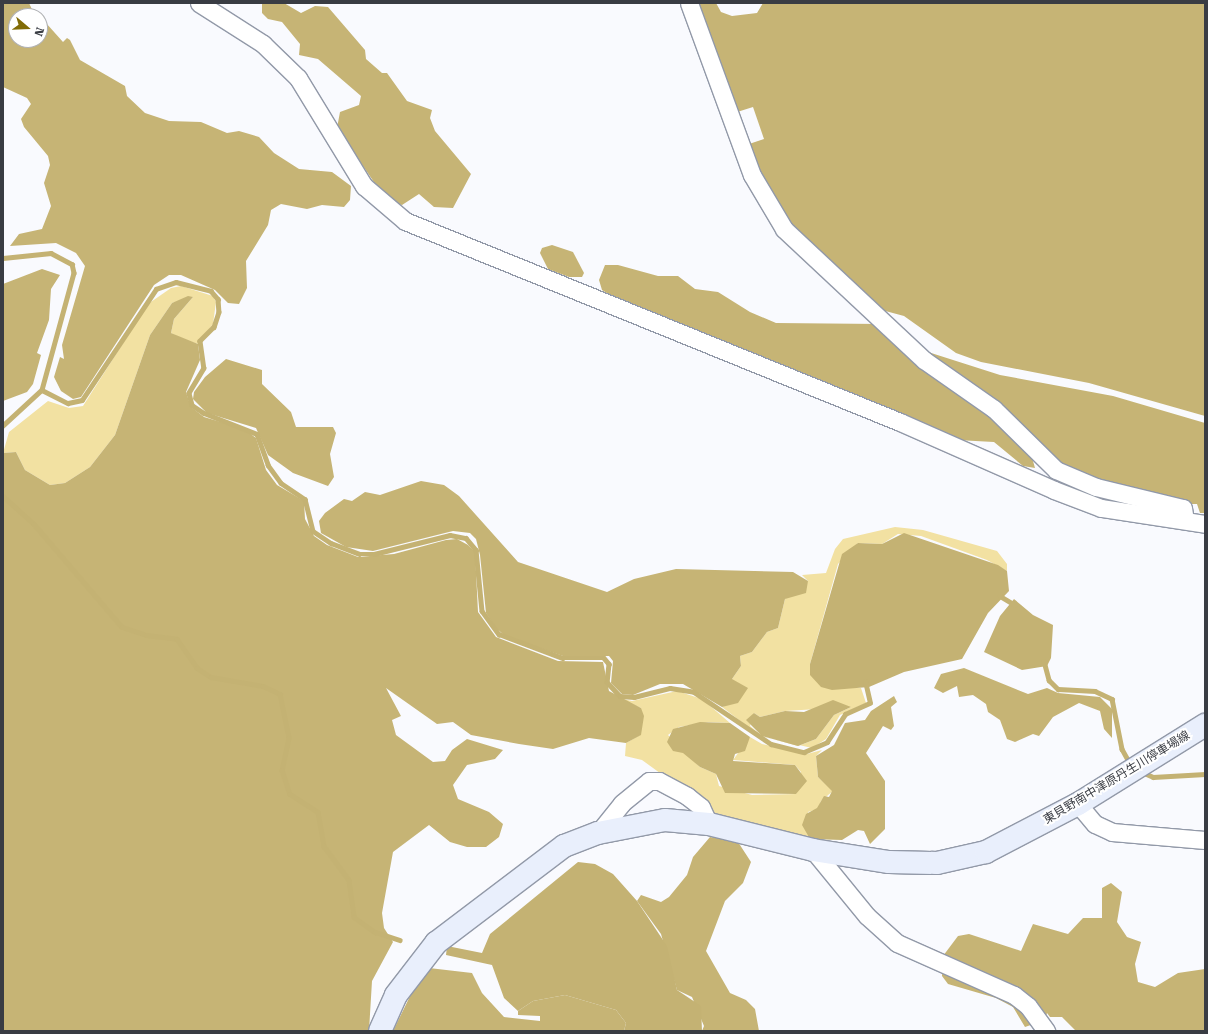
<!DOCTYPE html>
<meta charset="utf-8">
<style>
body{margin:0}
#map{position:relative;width:1208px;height:1034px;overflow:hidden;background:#f9fafe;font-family:"Roboto Serif","Noto Sans JP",serif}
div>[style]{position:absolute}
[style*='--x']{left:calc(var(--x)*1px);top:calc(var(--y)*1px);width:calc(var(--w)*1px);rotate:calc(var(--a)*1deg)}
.green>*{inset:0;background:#f2e1a2}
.forest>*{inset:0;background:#c6b475}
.water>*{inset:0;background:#c4b273}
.stream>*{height:4.5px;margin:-2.25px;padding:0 2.25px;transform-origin:2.25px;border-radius:2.25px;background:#c4b273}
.roads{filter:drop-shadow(1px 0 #9299a8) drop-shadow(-1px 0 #9299a8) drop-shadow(0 1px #9299a8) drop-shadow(0 -1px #9299a8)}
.street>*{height:17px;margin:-8.5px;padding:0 8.5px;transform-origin:8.5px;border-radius:8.5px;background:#fff}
.secondary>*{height:22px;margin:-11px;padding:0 11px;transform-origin:11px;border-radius:11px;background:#e9effc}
span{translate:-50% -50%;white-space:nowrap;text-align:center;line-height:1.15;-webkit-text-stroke:4px #fff;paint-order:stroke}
.street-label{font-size:12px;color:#393c43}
.frame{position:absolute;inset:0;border:4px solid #393c43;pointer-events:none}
.north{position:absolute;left:8px;top:8px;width:40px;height:40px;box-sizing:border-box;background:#fff;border:1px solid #b0b1b4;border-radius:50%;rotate:109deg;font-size:11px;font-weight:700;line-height:16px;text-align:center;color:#393c43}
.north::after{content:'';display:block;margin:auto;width:14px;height:18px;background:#816b05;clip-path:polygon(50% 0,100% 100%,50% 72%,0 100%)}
</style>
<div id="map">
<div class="green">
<i style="clip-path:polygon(181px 286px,213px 296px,216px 302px,213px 324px,198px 344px,182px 339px,171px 333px,174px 319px,193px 297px,172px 303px,150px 335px,115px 435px,90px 467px,65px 483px,50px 485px,25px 470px,16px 452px,3px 453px,9px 432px,48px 401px,69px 408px,83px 406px,148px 304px,171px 288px)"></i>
<i style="clip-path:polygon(evenodd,895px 527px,923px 530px,997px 551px,1007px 564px,1007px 571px,987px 560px,921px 536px,898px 534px,882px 544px,858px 543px,838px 564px,810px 664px,849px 688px,861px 688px,866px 703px,840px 715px,826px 739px,812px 748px,760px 736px,722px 707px,729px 704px,732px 679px,741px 666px,740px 656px,752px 652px,767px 632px,778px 628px,785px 599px,808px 581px,802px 575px,826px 573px,835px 549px,843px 539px,895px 527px,851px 707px,834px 715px,816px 739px,798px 746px,762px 736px,750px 726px,754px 713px,760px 717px,785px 711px,851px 707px)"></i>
<i style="clip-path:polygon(677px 691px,702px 699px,730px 723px,708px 722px,679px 727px,668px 735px,700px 767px,716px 774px,719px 786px,752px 795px,796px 794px,801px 772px,795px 765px,733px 760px,750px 737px,762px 744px,807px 754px,822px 750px,816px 756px,818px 777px,833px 791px,821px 801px,818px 809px,808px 812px,810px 839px,715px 813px,642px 760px,625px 756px,626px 743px,640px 735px,641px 708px,618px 698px,632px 701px)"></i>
</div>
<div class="forest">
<i style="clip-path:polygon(3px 3px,29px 3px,35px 16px,16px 16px,16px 40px,40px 40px,40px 21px,46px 23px,63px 42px,67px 38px,70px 40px,80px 60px,125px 86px,127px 96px,145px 113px,169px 121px,201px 122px,227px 133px,239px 131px,259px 137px,274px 153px,299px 169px,332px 172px,351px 186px,350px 200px,344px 207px,322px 205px,307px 209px,281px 204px,271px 210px,268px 225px,246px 261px,247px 288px,239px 304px,228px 303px,215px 290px,181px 275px,169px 275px,154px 285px,81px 397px,73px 399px,61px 391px,54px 377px,60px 357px,64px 359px,62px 345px,85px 266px,76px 253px,56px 243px,10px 246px,19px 234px,42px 229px,51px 206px,44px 183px,50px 165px,48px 156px,24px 127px,21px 119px,31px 104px,27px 98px,3px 87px)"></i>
<i style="clip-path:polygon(262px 3px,284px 3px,301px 13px,315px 6px,328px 7px,365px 50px,366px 59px,382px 73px,387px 73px,407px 101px,432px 110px,430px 118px,435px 131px,471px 174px,453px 208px,434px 207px,419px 194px,402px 205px,393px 202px,376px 185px,337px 128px,340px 112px,359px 105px,361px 96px,318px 59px,299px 55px,300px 44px,282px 22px,268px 19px,262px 13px)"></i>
<i style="clip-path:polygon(693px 3px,716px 3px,721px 12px,732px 16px,757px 13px,763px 3px,1205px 3px,1205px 416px,1089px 383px,981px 362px,956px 353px,904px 316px,878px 309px,787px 227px,746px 145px,764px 139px,753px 107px,734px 113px)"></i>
<i style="clip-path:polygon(552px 245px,573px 252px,584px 273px,582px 277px,569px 277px,548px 269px,540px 253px,542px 248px)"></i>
<i style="clip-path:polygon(605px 265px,618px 265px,658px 276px,678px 276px,695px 289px,718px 292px,750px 312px,776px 323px,880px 324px,928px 374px,986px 411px,1031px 454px,1035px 468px,1023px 466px,994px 442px,957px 440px,613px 297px,602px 290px,599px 280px)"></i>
<i style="clip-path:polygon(42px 269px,60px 275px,51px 289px,49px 320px,37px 353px,41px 355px,33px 384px,27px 392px,3px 401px,3px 284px)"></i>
<i style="clip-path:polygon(188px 296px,193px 297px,174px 319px,171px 333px,198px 344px,200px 360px,186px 392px,191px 407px,204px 417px,244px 429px,256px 438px,266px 470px,277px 485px,304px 501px,305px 519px,314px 536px,327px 545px,358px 557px,394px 554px,446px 540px,457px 539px,468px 545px,475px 552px,478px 612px,496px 637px,558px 661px,603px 662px,609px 691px,641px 708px,644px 716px,641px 735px,626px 743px,589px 738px,553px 749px,519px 744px,471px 735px,453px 722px,437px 724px,386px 688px,401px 716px,392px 720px,396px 735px,433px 762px,445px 761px,452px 750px,467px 739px,503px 750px,495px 759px,467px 765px,453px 785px,458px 799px,489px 812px,503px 824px,499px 837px,486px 847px,467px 847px,450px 842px,429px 825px,393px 852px,382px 913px,384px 928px,393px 942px,372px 981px,369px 1031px,3px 1031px,3px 453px,16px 452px,25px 470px,50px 485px,65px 483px,90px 467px,115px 435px,150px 335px,172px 303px)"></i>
<i style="clip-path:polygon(928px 352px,1000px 375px,1113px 396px,1205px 423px,1205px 513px,1200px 513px,1197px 504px,1181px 504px,1075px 476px)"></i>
<i style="clip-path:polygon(226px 359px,262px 370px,262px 384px,291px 412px,296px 427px,333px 427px,336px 433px,330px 454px,334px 477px,328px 486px,293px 473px,268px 455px,256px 428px,207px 413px,193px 399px,194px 392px,205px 377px)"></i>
<i style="clip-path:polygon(421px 481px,444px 485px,459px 496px,518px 562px,607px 592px,634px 579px,676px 569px,793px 572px,808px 581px,806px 593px,785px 599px,778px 628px,767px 632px,752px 652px,740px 656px,741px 666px,732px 679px,748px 688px,738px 703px,722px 707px,683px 684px,660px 684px,633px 695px,622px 694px,611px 683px,613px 661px,609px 656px,563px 656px,505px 636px,496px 628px,486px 613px,480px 555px,476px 539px,470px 533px,453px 531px,373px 551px,346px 547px,321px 533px,319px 521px,325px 513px,344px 499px,352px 501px,365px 492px,380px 495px)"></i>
<i style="clip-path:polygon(964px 668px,1028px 694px,1047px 688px,1058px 693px,1100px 697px,1112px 709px,1112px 738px,1104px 729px,1100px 711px,1079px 703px,1053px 717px,1039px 736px,1033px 734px,1015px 742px,1007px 739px,1000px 720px,988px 712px,986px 704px,973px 695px,959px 697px,957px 686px,943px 693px,934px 688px,941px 674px)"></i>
<i style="clip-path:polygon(894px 696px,897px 702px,891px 707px,894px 726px,891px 730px,883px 726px,866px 753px,885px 781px,885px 829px,870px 844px,864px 831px,858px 830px,842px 840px,810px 839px,802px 825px,806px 814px,817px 808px,824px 796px,829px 797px,832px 791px,818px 777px,816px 756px,834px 745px,845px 723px,865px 720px,871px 711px)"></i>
<i style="clip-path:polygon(833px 700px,851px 707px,834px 715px,816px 739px,798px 746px,762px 736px,746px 720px,754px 713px,760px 717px,785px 711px,804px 712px)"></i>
<i style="clip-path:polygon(700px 722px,730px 723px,750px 737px,745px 751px,735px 754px,733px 761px,795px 765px,807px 781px,796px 794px,725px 793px,716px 774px,700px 767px,683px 753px,673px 751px,667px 742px,673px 729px)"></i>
<i style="clip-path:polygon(710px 837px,738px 842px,751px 862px,743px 883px,725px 901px,706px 951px,730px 993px,746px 1000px,755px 1009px,759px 1031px,702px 1031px,704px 1026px,692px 997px,677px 990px,661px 934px,637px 901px,641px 895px,661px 902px,669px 897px,687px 875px,693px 857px)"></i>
<i style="clip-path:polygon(1111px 883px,1122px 892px,1117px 922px,1127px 937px,1141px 942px,1135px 964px,1138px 982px,1155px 987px,1178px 973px,1205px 969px,1205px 1031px,1076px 1031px,1062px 1017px,1050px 1017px,1047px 1013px,1045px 1020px,1025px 1027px,1013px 1007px,996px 998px,948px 984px,942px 976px,943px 956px,958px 936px,969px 934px,1021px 951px,1033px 924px,1068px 934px,1083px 918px,1102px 918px,1102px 888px)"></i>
<i style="clip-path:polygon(429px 968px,472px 973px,482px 993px,504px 1017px,540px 1021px,540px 1016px,518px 1015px,518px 1011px,533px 1001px,565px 995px,616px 1010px,626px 1023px,624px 1031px,393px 1031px,415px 986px)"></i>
</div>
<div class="water">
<i style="clip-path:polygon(904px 533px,998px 565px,1007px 571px,1009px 591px,988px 613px,962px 659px,904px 672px,869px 687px,832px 690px,821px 687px,810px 675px,810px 664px,842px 554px,858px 543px,882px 544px)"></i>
<i style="clip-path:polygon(1014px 599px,1033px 615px,1053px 625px,1051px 658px,1047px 666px,1022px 670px,984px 652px,1000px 616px)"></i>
<i style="clip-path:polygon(578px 862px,595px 864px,613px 874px,637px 901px,667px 946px,677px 990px,701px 1006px,702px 1031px,624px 1031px,626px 1023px,616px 1010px,565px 995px,533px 1001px,518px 1011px,504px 998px,492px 965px,446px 955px,447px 946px,482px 953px,490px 934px)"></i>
</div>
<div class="stream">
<i style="--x:3;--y:258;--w:48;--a:-5.9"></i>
<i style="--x:51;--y:253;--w:24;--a:28"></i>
<i style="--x:72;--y:264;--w:9;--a:77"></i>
<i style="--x:74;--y:273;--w:121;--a:105.3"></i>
<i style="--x:42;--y:390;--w:53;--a:137.3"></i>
<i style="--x:42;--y:390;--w:29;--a:27"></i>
<i style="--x:68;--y:403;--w:14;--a:-12"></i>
<i style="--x:82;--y:400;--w:133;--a:-56.3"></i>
<i style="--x:156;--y:289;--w:21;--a:-19"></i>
<i style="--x:176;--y:282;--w:36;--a:14"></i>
<i style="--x:211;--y:291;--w:11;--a:49"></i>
<i style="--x:218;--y:299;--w:13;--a:86"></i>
<i style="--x:219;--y:312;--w:16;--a:108"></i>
<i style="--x:214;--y:327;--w:20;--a:135"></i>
<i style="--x:200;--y:341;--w:27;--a:82"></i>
<i style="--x:204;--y:368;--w:29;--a:121"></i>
<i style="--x:189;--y:393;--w:12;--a:76"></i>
<i style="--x:192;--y:405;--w:14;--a:34"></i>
<i style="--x:204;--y:413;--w:57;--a:21.6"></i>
<i style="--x:257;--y:434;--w:33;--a:70"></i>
<i style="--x:268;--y:465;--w:22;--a:54"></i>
<i style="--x:281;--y:483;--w:29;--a:34"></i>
<i style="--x:305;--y:499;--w:33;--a:76"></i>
<i style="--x:313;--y:531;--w:22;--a:34"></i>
<i style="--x:331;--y:543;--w:30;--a:21"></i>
<i style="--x:359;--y:554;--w:15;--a:0"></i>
<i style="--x:374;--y:554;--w:78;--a:-14"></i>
<i style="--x:450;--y:535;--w:16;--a:11"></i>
<i style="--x:466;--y:538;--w:16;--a:50"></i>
<i style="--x:476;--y:550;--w:61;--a:84.4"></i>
<i style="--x:482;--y:611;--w:29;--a:54"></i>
<i style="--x:499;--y:634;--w:68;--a:20.6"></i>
<i style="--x:563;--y:658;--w:41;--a:0"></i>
<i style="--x:604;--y:658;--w:8;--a:50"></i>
<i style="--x:609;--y:664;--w:18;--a:96"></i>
<i style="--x:607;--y:682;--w:19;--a:47"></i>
<i style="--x:620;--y:696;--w:14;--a:4"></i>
<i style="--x:634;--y:697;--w:37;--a:-14"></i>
<i style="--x:670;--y:688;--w:24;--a:9"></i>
<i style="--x:694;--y:692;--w:93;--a:34"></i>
<i style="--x:771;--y:744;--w:34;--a:14"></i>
<i style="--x:804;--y:752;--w:25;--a:-23"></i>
<i style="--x:827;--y:742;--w:33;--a:-57"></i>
<i style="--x:845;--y:714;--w:27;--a:-24"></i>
<i style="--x:870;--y:703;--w:22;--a:-103"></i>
<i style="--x:3;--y:496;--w:42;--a:42.1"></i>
<i style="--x:34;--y:524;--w:135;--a:49.5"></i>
<i style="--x:122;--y:627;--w:25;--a:18"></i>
<i style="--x:146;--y:635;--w:31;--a:7"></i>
<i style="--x:177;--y:639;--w:35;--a:55"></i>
<i style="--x:197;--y:668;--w:17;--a:33"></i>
<i style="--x:211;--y:677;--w:53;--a:9.8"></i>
<i style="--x:263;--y:686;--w:19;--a:25"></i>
<i style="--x:280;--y:694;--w:45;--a:78.4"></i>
<i style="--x:289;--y:738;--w:33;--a:102"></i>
<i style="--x:282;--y:770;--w:25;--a:72"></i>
<i style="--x:290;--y:794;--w:33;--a:33"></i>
<i style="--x:318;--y:812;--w:35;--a:80"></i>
<i style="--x:324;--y:846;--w:42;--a:53.7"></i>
<i style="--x:349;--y:880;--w:37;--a:82"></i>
<i style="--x:354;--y:917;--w:26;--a:36"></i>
<i style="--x:375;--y:932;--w:26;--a:18"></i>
<i style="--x:1000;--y:596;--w:17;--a:31"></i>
<i style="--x:1044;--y:661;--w:20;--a:75"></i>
<i style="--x:1049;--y:680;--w:13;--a:45"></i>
<i style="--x:1058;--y:689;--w:37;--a:3"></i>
<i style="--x:1095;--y:691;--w:19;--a:25"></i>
<i style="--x:1112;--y:699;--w:51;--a:78.7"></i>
<i style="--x:1122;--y:749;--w:18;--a:61"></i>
<i style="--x:1142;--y:772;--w:12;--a:24"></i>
<i style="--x:1153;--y:777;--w:52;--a:-3.3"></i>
</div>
<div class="roads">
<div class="street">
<i style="--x:199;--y:3;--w:76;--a:32.6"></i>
<i style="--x:263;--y:44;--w:49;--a:44.2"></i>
<i style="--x:298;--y:78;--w:127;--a:58.6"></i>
<i style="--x:364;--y:186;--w:54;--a:40.5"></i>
<i style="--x:405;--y:221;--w:534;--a:22.1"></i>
<i style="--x:900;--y:422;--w:168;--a:23.8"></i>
<i style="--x:1054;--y:490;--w:50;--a:21"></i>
<i style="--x:1101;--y:508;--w:105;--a:8.7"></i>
<i style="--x:689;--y:3;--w:183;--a:69.9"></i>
<i style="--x:752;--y:175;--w:63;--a:59.3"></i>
<i style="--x:784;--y:229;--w:192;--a:43.1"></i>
<i style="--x:924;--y:360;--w:85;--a:35"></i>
<i style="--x:994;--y:409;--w:87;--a:44.5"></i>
<i style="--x:1056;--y:470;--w:43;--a:23"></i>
<i style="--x:1096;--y:487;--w:89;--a:13.6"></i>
<i style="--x:1183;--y:508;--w:12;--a:81"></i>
<i style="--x:1078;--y:804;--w:26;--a:50"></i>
<i style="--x:1095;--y:824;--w:19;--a:25"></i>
<i style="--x:1112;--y:832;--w:93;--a:4.9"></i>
<i style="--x:598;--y:833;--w:38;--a:-51"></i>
<i style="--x:622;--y:803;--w:35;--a:-39"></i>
<i style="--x:649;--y:781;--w:10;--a:0"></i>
<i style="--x:659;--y:781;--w:32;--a:28"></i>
<i style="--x:687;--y:796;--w:18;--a:38"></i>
<i style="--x:701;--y:807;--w:19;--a:65"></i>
<i style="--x:813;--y:850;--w:85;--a:50.7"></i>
<i style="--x:867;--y:916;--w:40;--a:42"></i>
<i style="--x:897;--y:943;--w:128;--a:24"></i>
<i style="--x:1014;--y:995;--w:18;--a:38"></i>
<i style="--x:1028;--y:1006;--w:31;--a:54"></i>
</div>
<div class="secondary">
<i style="--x:380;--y:1031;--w:39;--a:-66"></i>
<i style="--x:396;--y:995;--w:66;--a:-52.4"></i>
<i style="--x:436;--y:943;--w:161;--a:-37.2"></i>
<i style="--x:564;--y:846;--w:36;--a:-21"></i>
<i style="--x:598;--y:833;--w:68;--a:-11"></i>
<i style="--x:665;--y:820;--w:44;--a:5.2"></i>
<i style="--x:709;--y:824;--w:107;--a:14"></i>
<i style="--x:813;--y:850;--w:77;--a:9"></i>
<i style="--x:889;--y:862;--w:48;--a:1.2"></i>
<i style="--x:937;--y:863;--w:50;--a:-12.7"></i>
<i style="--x:986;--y:852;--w:104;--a:-27.6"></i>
<i style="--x:1078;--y:804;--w:150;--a:-31.9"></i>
</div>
</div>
<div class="street-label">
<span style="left:1117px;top:778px;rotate:-31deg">東貝野南中津原丹生川停車場線</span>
</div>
<div class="frame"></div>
<div class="north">N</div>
</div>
